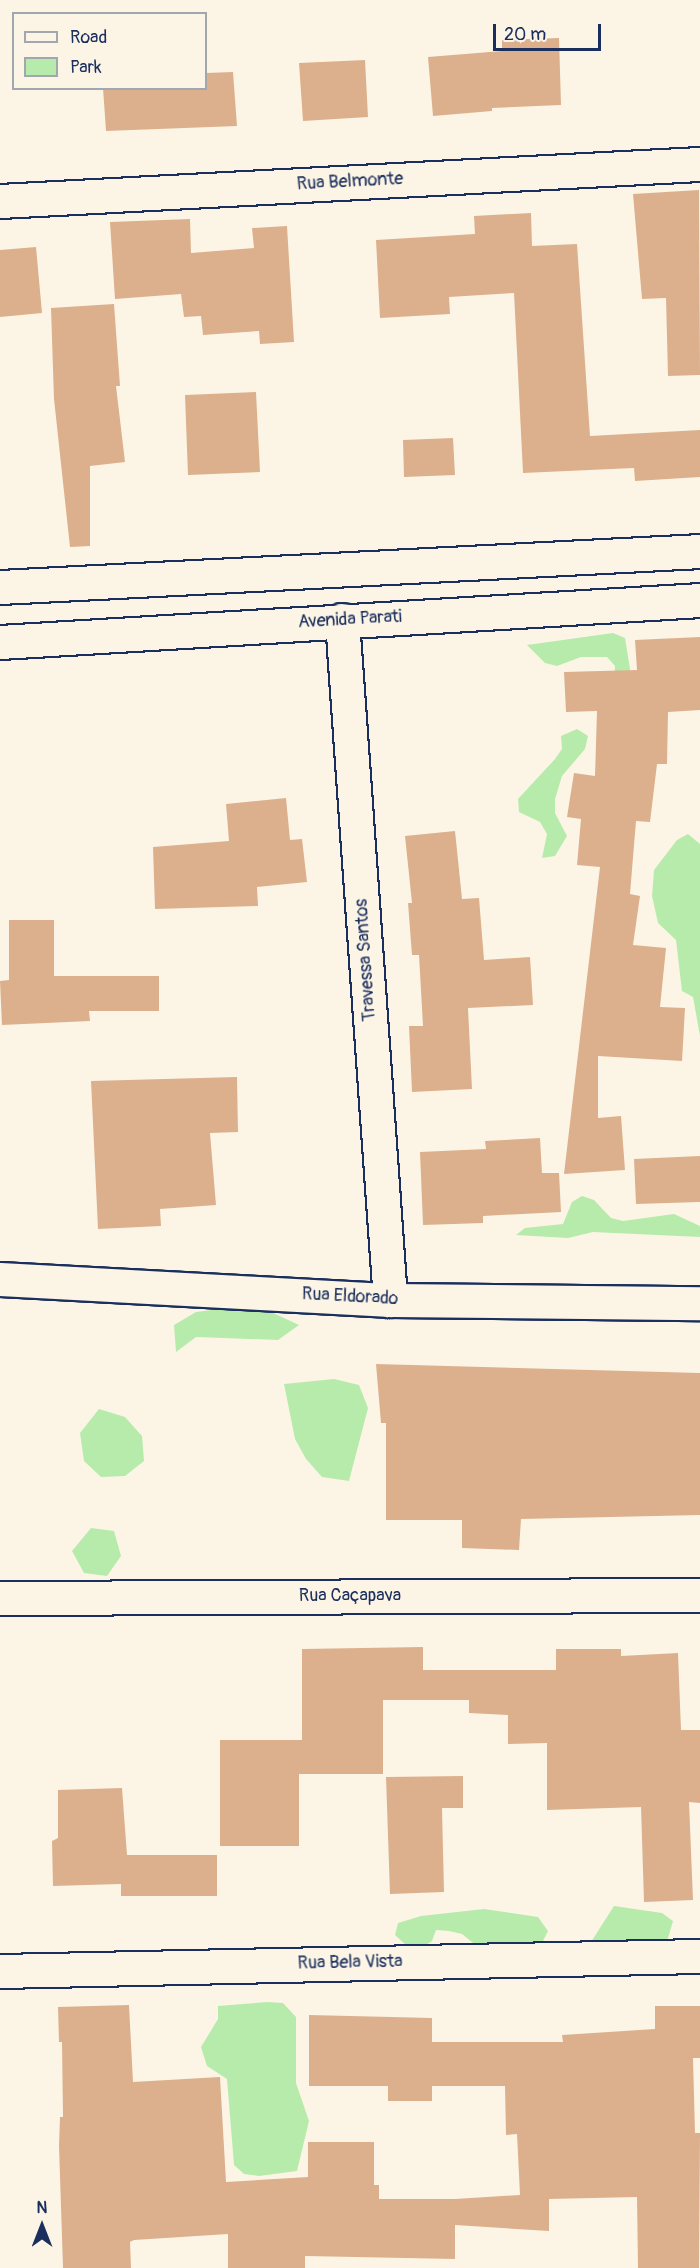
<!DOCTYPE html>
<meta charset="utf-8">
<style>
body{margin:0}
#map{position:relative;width:700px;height:2268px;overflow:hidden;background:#fcf5e5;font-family:Pangolin,sans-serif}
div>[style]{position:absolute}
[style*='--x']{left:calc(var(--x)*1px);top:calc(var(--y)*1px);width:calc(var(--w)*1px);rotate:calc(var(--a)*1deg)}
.green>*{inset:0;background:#b7ebac}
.building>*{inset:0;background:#dcb08d}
.roads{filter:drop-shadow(2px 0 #1b2f5e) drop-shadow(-2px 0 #1b2f5e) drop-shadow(0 2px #1b2f5e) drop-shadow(0 -2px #1b2f5e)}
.street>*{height:33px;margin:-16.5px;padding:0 16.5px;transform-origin:16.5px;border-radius:16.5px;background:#fcf5e5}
span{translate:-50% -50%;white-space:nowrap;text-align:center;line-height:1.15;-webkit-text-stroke:5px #fcf5e5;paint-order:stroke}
.street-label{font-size:18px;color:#1b2f5e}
.legend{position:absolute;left:12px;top:12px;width:195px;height:78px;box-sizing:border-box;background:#fcf5e5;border:2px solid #a2a6af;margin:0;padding:8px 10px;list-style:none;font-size:18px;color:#1b2f5e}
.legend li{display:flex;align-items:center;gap:12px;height:30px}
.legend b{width:30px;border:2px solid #a2a6af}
.north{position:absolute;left:12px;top:2196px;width:60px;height:60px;-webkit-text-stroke:4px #fcf5e5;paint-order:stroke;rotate:0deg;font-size:16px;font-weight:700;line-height:24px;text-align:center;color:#1b2f5e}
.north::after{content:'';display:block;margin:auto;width:21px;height:27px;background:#1b2f5e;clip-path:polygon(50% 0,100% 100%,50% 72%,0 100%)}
.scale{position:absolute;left:493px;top:24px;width:108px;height:27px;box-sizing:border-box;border:3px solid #1b2f5e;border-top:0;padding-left:8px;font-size:18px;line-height:21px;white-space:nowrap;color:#1b2f5e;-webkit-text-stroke:4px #fcf5e5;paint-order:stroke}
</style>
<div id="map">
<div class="green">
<i style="clip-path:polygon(613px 633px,625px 638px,631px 675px,614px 678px,615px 666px,607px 657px,581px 657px,557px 666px,545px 663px,527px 645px)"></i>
<i style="clip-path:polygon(577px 729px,588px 736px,585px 749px,562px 776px,555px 799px,555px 813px,567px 836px,555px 856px,542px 858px,547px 834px,540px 822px,519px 812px,518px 799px,555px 759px,562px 749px,561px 736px)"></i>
<i style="clip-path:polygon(688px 834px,700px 844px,700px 1036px,693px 997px,682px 991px,676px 940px,658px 923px,652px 896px,654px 870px,677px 840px)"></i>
<i style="clip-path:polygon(582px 1196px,594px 1200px,611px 1218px,623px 1221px,674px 1214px,700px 1226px,700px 1237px,593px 1232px,568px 1238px,516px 1235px,525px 1228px,563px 1224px,572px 1202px)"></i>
<i style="clip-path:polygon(245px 1306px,269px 1311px,299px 1325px,278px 1340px,196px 1337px,176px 1352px,174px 1325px,196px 1312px)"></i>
<i style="clip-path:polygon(334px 1379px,359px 1385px,368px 1408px,349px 1481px,322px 1477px,306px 1459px,295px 1439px,284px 1384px)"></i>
<i style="clip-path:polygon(99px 1409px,125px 1417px,142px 1436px,144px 1461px,125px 1476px,101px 1477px,84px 1461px,80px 1433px)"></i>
<i style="clip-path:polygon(91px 1528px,114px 1531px,121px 1556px,107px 1576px,84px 1573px,72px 1551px)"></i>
<i style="clip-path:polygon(614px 1906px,662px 1913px,673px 1921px,666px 1945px,591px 1942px)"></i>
<i style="clip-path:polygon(484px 1909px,538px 1917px,548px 1931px,537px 1953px,477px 1946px,462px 1934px,449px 1931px,436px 1930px,432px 1941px,421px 1948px,407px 1946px,395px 1935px,398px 1923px,421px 1916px)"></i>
<i style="clip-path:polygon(267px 2002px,283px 2003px,296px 2017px,296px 2083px,309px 2121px,297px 2171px,259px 2176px,244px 2174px,234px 2165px,227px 2079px,207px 2066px,201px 2047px,218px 2019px,218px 2006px)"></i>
</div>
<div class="building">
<i style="clip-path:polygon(559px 38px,561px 105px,492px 108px,492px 111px,433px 116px,428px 57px,502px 51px,502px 40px)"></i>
<i style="clip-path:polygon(365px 60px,368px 117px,303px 121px,299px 63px)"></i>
<i style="clip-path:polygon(233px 72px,237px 126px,106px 131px,103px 88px,206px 88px,206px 73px)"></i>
<i style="clip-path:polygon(699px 190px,700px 375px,668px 376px,666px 298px,642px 299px,633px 194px)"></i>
<i style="clip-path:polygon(531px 213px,532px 246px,577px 244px,590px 436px,700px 430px,700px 477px,635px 481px,634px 468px,523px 473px,514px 293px,449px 297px,450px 314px,380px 318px,376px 240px,475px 234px,474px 216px)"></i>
<i style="clip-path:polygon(190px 219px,191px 253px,254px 248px,252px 228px,287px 226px,294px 342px,260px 344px,259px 331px,203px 335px,201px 316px,184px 317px,181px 294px,115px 299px,110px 222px)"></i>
<i style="clip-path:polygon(36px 247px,42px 313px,0 317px,0 250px)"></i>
<i style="clip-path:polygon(114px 304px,120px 386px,116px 386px,125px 462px,90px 466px,90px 546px,70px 547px,54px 399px,51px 308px)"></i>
<i style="clip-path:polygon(256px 392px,260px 472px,188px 475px,185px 395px)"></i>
<i style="clip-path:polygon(453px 438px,455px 475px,404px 477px,403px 440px)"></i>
<i style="clip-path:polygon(700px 637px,700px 710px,668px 712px,667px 764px,657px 764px,650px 822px,636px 821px,630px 894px,640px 896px,633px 945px,666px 948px,660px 1007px,685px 1008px,682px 1061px,598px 1056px,598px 1118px,621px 1116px,625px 1170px,564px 1174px,600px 867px,577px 865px,581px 819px,567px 817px,574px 773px,595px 776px,597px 711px,566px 712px,564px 672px,637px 670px,635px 640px)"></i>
<i style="clip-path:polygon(286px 798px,290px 840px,302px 839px,307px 882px,257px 887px,258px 906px,155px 909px,153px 847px,229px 841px,226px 804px)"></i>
<i style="clip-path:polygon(455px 831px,462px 899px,479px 898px,484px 960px,530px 957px,533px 1005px,468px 1008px,472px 1089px,412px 1092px,409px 1026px,423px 1026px,419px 955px,412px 955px,408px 903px,412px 903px,405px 836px)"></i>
<i style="clip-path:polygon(9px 920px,54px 920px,54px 976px,159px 976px,159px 1011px,89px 1011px,90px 1021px,2px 1025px,0 981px,9px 980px)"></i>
<i style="clip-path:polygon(237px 1077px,238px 1132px,210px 1133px,216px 1205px,160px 1209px,161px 1226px,98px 1229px,91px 1081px)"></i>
<i style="clip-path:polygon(540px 1138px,542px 1173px,559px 1173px,561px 1212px,483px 1216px,483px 1223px,423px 1225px,420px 1152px,486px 1149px,485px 1141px)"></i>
<i style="clip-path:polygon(700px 1156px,700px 1202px,636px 1204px,634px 1159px)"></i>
<i style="clip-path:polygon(376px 1364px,700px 1373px,700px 1515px,521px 1519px,519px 1550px,462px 1548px,462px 1520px,386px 1520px,386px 1423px,381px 1423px)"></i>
<i style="clip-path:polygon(423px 1647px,423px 1670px,556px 1670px,556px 1649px,621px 1649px,621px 1656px,678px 1653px,681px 1730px,700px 1730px,700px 1803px,689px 1802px,693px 1900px,644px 1902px,641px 1807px,547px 1810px,547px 1743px,508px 1744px,508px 1715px,469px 1713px,469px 1700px,383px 1700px,383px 1774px,299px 1774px,299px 1846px,220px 1846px,220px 1740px,302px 1740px,302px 1649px)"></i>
<i style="clip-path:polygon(463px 1776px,463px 1808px,442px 1808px,444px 1892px,390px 1894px,386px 1777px)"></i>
<i style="clip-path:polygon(122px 1788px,127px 1855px,217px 1855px,217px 1896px,121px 1896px,121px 1884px,53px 1886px,52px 1841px,58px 1838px,58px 1790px)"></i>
<i style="clip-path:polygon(129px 2005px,133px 2082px,220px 2077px,226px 2182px,308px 2177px,308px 2142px,374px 2142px,374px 2185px,379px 2185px,379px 2199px,455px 2199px,520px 2195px,517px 2134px,506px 2135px,505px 2086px,432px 2086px,432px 2101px,388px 2101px,388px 2086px,309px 2086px,309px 2015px,432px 2018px,432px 2042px,563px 2042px,562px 2035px,655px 2029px,655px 2006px,700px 2006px,700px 2058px,693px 2058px,695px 2133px,700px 2133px,699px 2268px,638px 2268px,637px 2197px,549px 2199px,549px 2231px,455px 2225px,455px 2259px,305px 2256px,305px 2268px,228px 2268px,228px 2234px,134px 2240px,130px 2242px,131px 2268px,63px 2268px,59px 2146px,60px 2117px,63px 2117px,62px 2042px,59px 2042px,58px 2007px)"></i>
</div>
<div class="roads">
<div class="street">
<i style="--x:0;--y:201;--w:701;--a:-3.03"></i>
<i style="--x:0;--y:587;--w:701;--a:-2.94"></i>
<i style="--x:342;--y:620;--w:682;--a:85.96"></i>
<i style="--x:0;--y:642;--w:701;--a:-3.43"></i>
<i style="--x:0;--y:1279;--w:391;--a:3.1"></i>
<i style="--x:390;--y:1300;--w:310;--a:0.6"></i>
<i style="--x:0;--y:1598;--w:700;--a:-0.25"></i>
<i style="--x:0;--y:1971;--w:700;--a:-1.23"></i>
</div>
</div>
<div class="street-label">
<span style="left:350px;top:182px;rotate:-3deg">Rua Belmonte</span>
<span style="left:350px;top:620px;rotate:-3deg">Avenida Parati</span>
<span style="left:366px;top:960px;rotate:-94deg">Travessa Santos</span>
<span style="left:350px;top:1297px;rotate:3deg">Rua Eldorado</span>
<span style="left:350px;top:1596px">Rua Caçapava</span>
<span style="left:350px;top:1963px;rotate:-1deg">Rua Bela Vista</span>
</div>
<ul class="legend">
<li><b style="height:8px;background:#fcf5e5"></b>Road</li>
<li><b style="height:16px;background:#b7ebac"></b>Park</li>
</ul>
<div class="north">N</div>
<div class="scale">20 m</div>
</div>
